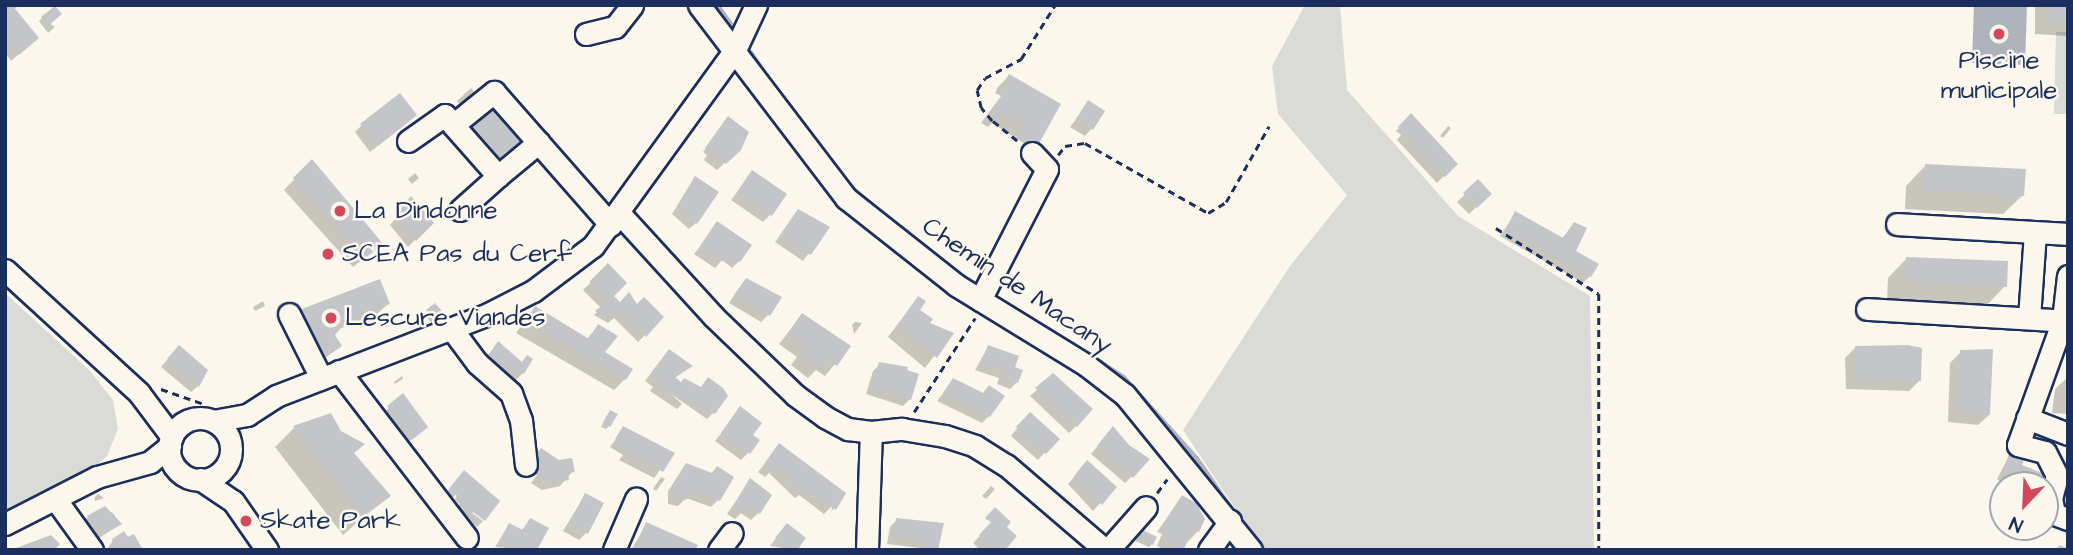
<!DOCTYPE html>
<style>
body{margin:0}
#map{position:relative;width:2073px;height:555px;overflow:hidden;background:#fbf7ec;font-family:"Architects Daughter",sans-serif}
div>[style]{position:absolute}
[style*='--x']{left:calc(var(--x)*1px);top:calc(var(--y)*1px);width:calc(var(--w)*1px);rotate:calc(var(--a)*1deg)}
.green>*{inset:0;background:#dadad7}
.water>*{inset:0;background:#afb3bb}
.shadow>*{inset:0;background:#0003}
.stream>*{height:5px;margin:-2.5px;padding:0 2.5px;transform-origin:2.5px;border-radius:2.5px;background:#afb3bb}
.building>*{inset:0;background:#c3c5c9}
.path>*{height:2.5px;margin-top:-1.25px;transform-origin:0;background:repeating-linear-gradient(90deg,#1b2f5e 0 7px,transparent 0 12px)}
.roads{filter:drop-shadow(2px 0 #1b2f5e) drop-shadow(-2px 0 #1b2f5e) drop-shadow(0 2px #1b2f5e) drop-shadow(0 -2px #1b2f5e)}
.minor>*{height:21px;margin:-10.5px;padding:0 10.5px;transform-origin:10.5px;border-radius:10.5px;background:#fbf7ec}
.minor>.ring{margin:-10.5px;padding:0;box-sizing:content-box;background:none;border:21px solid #fbf7ec;border-radius:50%}
.dots>*{width:19px;height:19px;translate:-50% -50%;box-sizing:border-box;border:4px solid #fbf7ec;border-radius:50%}
span{translate:-50% -50%;white-space:nowrap;text-align:center;line-height:1.15;-webkit-text-stroke:5px #fbf7ec;paint-order:stroke}
.poi-label{font-size:26px;color:#1b2f5e}
.left{translate:0 -50%;text-align:left}
.street-label{font-size:26px;color:#1b2f5e}
.frame{position:absolute;inset:0;border:7px solid #1b2f5e;pointer-events:none}
.north{position:absolute;left:1989px;top:471px;width:70px;height:70px;box-sizing:border-box;background:#fbf7ec;border:2px solid #a1a7b3;border-radius:50%;rotate:203deg;font-size:19px;font-weight:700;line-height:28px;text-align:center;color:#1b2f5e}
.north::after{content:'';display:block;margin:auto;width:24px;height:32px;background:#d1495b;clip-path:polygon(50% 0,100% 100%,50% 72%,0 100%)}
</style>
<div id="map">
<div class="green">
<i style="clip-path:polygon(1305px 5px,1340px 5px,1347px 90px,1458px 216px,1590px 296px,1594px 550px,1263px 550px,1183px 430px,1290px 266px,1347px 195px,1278px 114px,1272px 66px)"></i>
<i style="clip-path:polygon(2056px 32px,2068px 32px,2068px 114px,2054px 114px)"></i>
<i style="clip-path:polygon(5px 293px,89px 370px,113px 400px,118px 429px,107px 456px,80px 480px,5px 515px)"></i>
</div>
<div class="water">
<i style="clip-path:polygon(1974px 5px,2027px 5px,2025px 65px,1972px 63px)"></i>
</div>
<div class="shadow">
<i style="clip-path:polygon(5px 5px,19px 5px,12px 11px,29px 45px,11px 61px,5px 53px)"></i>
<i style="clip-path:polygon(2035px 5px,2068px 5px,2068px 36px,2035px 34px)"></i>
<i style="clip-path:polygon(42px 18px,55px 27px,48px 33px,39px 21px)"></i>
<i style="clip-path:polygon(1009px 76px,1059px 104px,1033px 149px,992px 123px,988px 127px,981px 123px,1001px 96px,995px 93px,998px 87px)"></i>
<i style="clip-path:polygon(471px 88px,476px 94px,463px 109px,457px 101px)"></i>
<i style="clip-path:polygon(1089px 102px,1092px 128px,1085px 136px,1070px 127px)"></i>
<i style="clip-path:polygon(1408px 118px,1456px 164px,1437px 183px,1397px 140px,1401px 135px,1396px 131px)"></i>
<i style="clip-path:polygon(408px 122px,370px 152px,355px 132px,362px 125px)"></i>
<i style="clip-path:polygon(725px 122px,740px 149px,717px 170px,704px 160px,707px 155px,703px 152px)"></i>
<i style="clip-path:polygon(1448px 126px,1451px 128px,1443px 138px,1440px 136px)"></i>
<i style="clip-path:polygon(528px 138px,496px 167px,457px 141px)"></i>
<i style="clip-path:polygon(312px 161px,382px 245px,353px 267px,284px 190px)"></i>
<i style="clip-path:polygon(1925px 166px,2023px 195px,2003px 214px,1905px 209px,1906px 186px)"></i>
<i style="clip-path:polygon(752px 172px,770px 215px,763px 222px,731px 200px)"></i>
<i style="clip-path:polygon(415px 173px,419px 178px,412px 184px,408px 179px)"></i>
<i style="clip-path:polygon(695px 178px,696px 223px,689px 229px,672px 214px)"></i>
<i style="clip-path:polygon(1478px 182px,1490px 194px,1469px 214px,1457px 202px)"></i>
<i style="clip-path:polygon(411px 198px,431px 223px,408px 247px,390px 225px,397px 217px,394px 214px)"></i>
<i style="clip-path:polygon(798px 212px,828px 228px,803px 261px,775px 242px)"></i>
<i style="clip-path:polygon(1516px 213px,1561px 239px,1568px 232px,1573px 251px,1590px 276px,1583px 283px,1500px 236px)"></i>
<i style="clip-path:polygon(718px 223px,739px 261px,732px 268px,722px 260px,715px 268px,694px 254px)"></i>
<i style="clip-path:polygon(1907px 258px,2005px 286px,1986px 306px,1887px 301px,1888px 278px)"></i>
<i style="clip-path:polygon(608px 266px,612px 296px,620px 304px,636px 307px,645px 335px,638px 342px,614px 318px,608px 323px,594px 315px,601px 308px,583px 290px)"></i>
<i style="clip-path:polygon(740px 287px,768px 315px,761px 322px,729px 303px)"></i>
<i style="clip-path:polygon(263px 301px,265px 306px,255px 311px,253px 307px)"></i>
<i style="clip-path:polygon(388px 304px,377px 314px,341px 328px,334px 336px,340px 345px,315px 367px,295px 314px)"></i>
<i style="clip-path:polygon(912px 305px,927px 324px,951px 334px,925px 368px,888px 337px)"></i>
<i style="clip-path:polygon(435px 306px,443px 316px,433px 325px,424px 314px)"></i>
<i style="clip-path:polygon(535px 308px,586px 340px,598px 326px,602px 353px,625px 379px,614px 390px,516px 333px)"></i>
<i style="clip-path:polygon(802px 315px,849px 347px,825px 376px,816px 370px,808px 378px,791px 365px,797px 357px,779px 344px)"></i>
<i style="clip-path:polygon(855px 322px,862px 323px,854px 334px,852px 325px)"></i>
<i style="clip-path:polygon(498px 343px,521px 363px,523px 373px,516px 380px,507px 381px,484px 360px)"></i>
<i style="clip-path:polygon(988px 347px,1013px 368px,1017px 382px,1010px 389px,997px 384px,999px 378px,975px 370px)"></i>
<i style="clip-path:polygon(1856px 347px,1920px 380px,1909px 391px,1846px 389px,1845px 358px)"></i>
<i style="clip-path:polygon(1961px 352px,1989px 415px,1978px 425px,1948px 422px,1950px 363px)"></i>
<i style="clip-path:polygon(172px 354px,198px 386px,191px 392px,161px 367px)"></i>
<i style="clip-path:polygon(880px 364px,910px 399px,903px 406px,866px 394px,873px 371px)"></i>
<i style="clip-path:polygon(657px 365px,690px 366px,674px 379px,714px 412px,707px 419px,671px 394px,682px 404px,677px 409px,650px 391px,653px 387px,645px 381px)"></i>
<i style="clip-path:polygon(402px 376px,403px 379px,395px 384px,394px 382px)"></i>
<i style="clip-path:polygon(1053px 376px,1076px 426px,1069px 433px,1030px 396px)"></i>
<i style="clip-path:polygon(2068px 377px,2068px 414px,2052px 413px,2055px 389px)"></i>
<i style="clip-path:polygon(954px 380px,989px 416px,982px 423px,937px 401px)"></i>
<i style="clip-path:polygon(403px 396px,426px 427px,404px 446px,381px 415px)"></i>
<i style="clip-path:polygon(738px 412px,751px 436px,748px 453px,741px 460px,715px 441px)"></i>
<i style="clip-path:polygon(331px 415px,340px 433px,362px 445px,353px 454px,389px 495px,343px 535px,275px 447px,294px 428px)"></i>
<i style="clip-path:polygon(607px 415px,609px 426px,606px 429px,601px 427px)"></i>
<i style="clip-path:polygon(1023px 421px,1045px 452px,1038px 460px,1011px 436px)"></i>
<i style="clip-path:polygon(624px 428px,672px 454px,654px 478px,619px 460px,623px 455px,610px 447px)"></i>
<i style="clip-path:polygon(1106px 436px,1132px 476px,1125px 483px,1091px 454px)"></i>
<i style="clip-path:polygon(779px 446px,842px 492px,833px 504px,840px 501px,831px 512px,833px 505px,824px 514px,799px 495px,795px 498px,769px 473px,765px 477px,758px 472px)"></i>
<i style="clip-path:polygon(541px 450px,573px 471px,560px 486px,542px 490px,531px 483px,537px 475px,526px 468px)"></i>
<i style="clip-path:polygon(2009px 456px,2044px 485px,2005px 485px,1997px 479px)"></i>
<i style="clip-path:polygon(687px 465px,711px 475px,718px 500px,711px 507px,686px 498px,678px 506px,668px 504px,668px 491px)"></i>
<i style="clip-path:polygon(1080px 470px,1115px 487px,1093px 511px,1068px 484px)"></i>
<i style="clip-path:polygon(2068px 473px,2068px 521px,2052px 506px)"></i>
<i style="clip-path:polygon(661px 477px,665px 479px,656px 491px,653px 489px)"></i>
<i style="clip-path:polygon(457px 479px,465px 508px,483px 521px,477px 527px,455px 510px,460px 504px,455px 500px,458px 492px,449px 502px,443px 497px)"></i>
<i style="clip-path:polygon(751px 480px,758px 513px,751px 520px,741px 513px,735px 519px,727px 514px)"></i>
<i style="clip-path:polygon(991px 486px,995px 489px,986px 499px,982px 496px)"></i>
<i style="clip-path:polygon(98px 494px,104px 498px,95px 501px,95px 497px)"></i>
<i style="clip-path:polygon(585px 495px,586px 533px,579px 540px,563px 531px)"></i>
<i style="clip-path:polygon(1179px 501px,1198px 531px,1180px 550px,1165px 550px,1157px 546px,1162px 534px,1157px 532px)"></i>
<i style="clip-path:polygon(995px 510px,1005px 527px,1002px 550px,980px 550px,973px 543px,996px 519px,986px 520px)"></i>
<i style="clip-path:polygon(112px 512px,120px 523px,98px 539px,94px 533px,88px 536px,81px 524px,88px 517px)"></i>
<i style="clip-path:polygon(530px 520px,535px 550px,495px 547px,509px 525px,521px 531px)"></i>
<i style="clip-path:polygon(897px 520px,937px 550px,887px 544px,890px 527px)"></i>
<i style="clip-path:polygon(647px 524px,693px 550px,631px 550px)"></i>
<i style="clip-path:polygon(1143px 532px,1152px 544px,1149px 547px,1135px 541px)"></i>
<i style="clip-path:polygon(780px 533px,804px 539px,798px 550px,770px 546px)"></i>
<i style="clip-path:polygon(113px 540px,141px 550px,107px 550px)"></i>
<i style="clip-path:polygon(2060px 545px,2068px 549px,2068px 550px,2055px 550px)"></i>
</div>
<div class="stream">
<i style="--x:717;--y:5;--w:24;--a:55"></i>
<i style="--x:750;--y:52;--w:32;--a:56"></i>
<i style="--x:847;--y:184;--w:35;--a:40"></i>
<i style="--x:1040;--y:325;--w:29;--a:31"></i>
<i style="--x:1094;--y:358;--w:35;--a:33"></i>
<i style="--x:1123;--y:377;--w:109;--a:48"></i>
<i style="--x:1196;--y:458;--w:70;--a:55.4"></i>
</div>
<div class="building">
<i style="clip-path:polygon(5px 5px,12px 5px,39px 38px,19px 55px,5px 38px)"></i>
<i style="clip-path:polygon(2049px 5px,2068px 5px,2068px 22px,2049px 21px)"></i>
<i style="clip-path:polygon(55px 6px,62px 14px,48px 26px,41px 17px)"></i>
<i style="clip-path:polygon(1009px 74px,1061px 104px,1037px 147px,1019px 137px,1025px 124px,1003px 112px,1000px 117px,990px 112px,1010px 85px,1004px 82px)"></i>
<i style="clip-path:polygon(400px 93px,417px 115px,378px 146px,360px 124px)"></i>
<i style="clip-path:polygon(1088px 100px,1105px 111px,1093px 130px,1076px 119px)"></i>
<i style="clip-path:polygon(495px 104px,531px 138px,504px 161px,490px 146px,483px 152px,462px 133px)"></i>
<i style="clip-path:polygon(1411px 113px,1458px 164px,1445px 177px,1398px 127px)"></i>
<i style="clip-path:polygon(728px 116px,749px 132px,741px 150px,726px 164px,705px 148px)"></i>
<i style="clip-path:polygon(312px 159px,384px 245px,364px 258px,293px 178px)"></i>
<i style="clip-path:polygon(1925px 164px,2026px 169px,2024px 196px,1924px 190px)"></i>
<i style="clip-path:polygon(752px 170px,787px 194px,772px 216px,737px 192px)"></i>
<i style="clip-path:polygon(695px 176px,719px 192px,697px 224px,677px 206px)"></i>
<i style="clip-path:polygon(1478px 179px,1492px 194px,1477px 208px,1463px 193px)"></i>
<i style="clip-path:polygon(411px 196px,434px 223px,416px 241px,395px 217px)"></i>
<i style="clip-path:polygon(798px 209px,830px 227px,811px 255px,780px 235px)"></i>
<i style="clip-path:polygon(1515px 211px,1563px 238px,1574px 222px,1587px 228px,1576px 251px,1599px 264px,1591px 277px,1506px 229px)"></i>
<i style="clip-path:polygon(717px 221px,752px 245px,740px 262px,727px 256px,723px 262px,700px 246px)"></i>
<i style="clip-path:polygon(1906px 257px,2008px 261px,2007px 287px,1905px 282px)"></i>
<i style="clip-path:polygon(608px 263px,627px 283px,614px 296px,620px 302px,629px 292px,637px 304px,644px 297px,664px 317px,646px 337px,622px 312px,617px 317px,611px 311px,604px 317px,595px 311px,608px 301px,589px 282px)"></i>
<i style="clip-path:polygon(746px 278px,782px 297px,770px 316px,734px 295px)"></i>
<i style="clip-path:polygon(380px 279px,390px 304px,344px 322px,346px 326px,333px 332px,342px 346px,326px 357px,314px 341px,306px 316px,297px 320px,294px 312px)"></i>
<i style="clip-path:polygon(918px 296px,926px 301px,920px 310px,933px 319px,930px 323px,954px 333px,937px 358px,898px 325px)"></i>
<i style="clip-path:polygon(435px 303px,446px 316px,437px 323px,426px 310px)"></i>
<i style="clip-path:polygon(535px 306px,589px 339px,598px 324px,618px 336px,605px 352px,633px 369px,626px 380px,526px 321px)"></i>
<i style="clip-path:polygon(802px 313px,851px 346px,837px 366px,827px 359px,820px 368px,800px 354px,806px 345px,788px 333px)"></i>
<i style="clip-path:polygon(498px 341px,522px 362px,527px 355px,533px 359px,524px 374px,518px 370px,515px 375px,495px 362px,497px 357px,490px 353px)"></i>
<i style="clip-path:polygon(179px 345px,208px 370px,199px 387px,167px 359px)"></i>
<i style="clip-path:polygon(988px 345px,1019px 356px,1015px 367px,1023px 370px,1018px 383px,1002px 377px,1005px 371px,981px 363px)"></i>
<i style="clip-path:polygon(1908px 345px,1922px 348px,1921px 381px,1856px 379px,1855px 346px)"></i>
<i style="clip-path:polygon(669px 349px,693px 366px,675px 377px,681px 382px,684px 378px,701px 387px,708px 377px,723px 388px,728px 396px,715px 414px,688px 400px,685px 403px,656px 383px,659px 379px,651px 373px)"></i>
<i style="clip-path:polygon(1993px 349px,1990px 415px,1958px 411px,1960px 350px)"></i>
<i style="clip-path:polygon(879px 362px,908px 367px,907px 370px,919px 374px,911px 400px,872px 387px)"></i>
<i style="clip-path:polygon(1053px 373px,1093px 409px,1077px 427px,1035px 388px)"></i>
<i style="clip-path:polygon(953px 378px,983px 393px,989px 385px,1005px 396px,990px 417px,943px 393px)"></i>
<i style="clip-path:polygon(403px 393px,428px 427px,412px 440px,387px 406px)"></i>
<i style="clip-path:polygon(740px 406px,762px 423px,753px 435px,760px 440px,750px 454px,721px 433px)"></i>
<i style="clip-path:polygon(610px 410px,618px 414px,610px 427px,603px 423px)"></i>
<i style="clip-path:polygon(1030px 412px,1060px 439px,1046px 454px,1019px 435px,1022px 432px,1016px 427px)"></i>
<i style="clip-path:polygon(331px 413px,341px 431px,365px 444px,354px 453px,391px 496px,363px 517px,293px 426px)"></i>
<i style="clip-path:polygon(623px 426px,675px 453px,663px 472px,620px 448px,623px 444px,615px 439px)"></i>
<i style="clip-path:polygon(1113px 426px,1129px 445px,1150px 459px,1133px 478px,1097px 446px)"></i>
<i style="clip-path:polygon(779px 443px,846px 493px,836px 510px,788px 481px,791px 477px,777px 466px,774px 471px,764px 464px)"></i>
<i style="clip-path:polygon(541px 448px,559px 460px,572px 458px,575px 472px,568px 473px,569px 480px,550px 484px,537px 475px,542px 467px,532px 460px)"></i>
<i style="clip-path:polygon(2009px 454px,2024px 460px,2022px 465px,2050px 476px,2046px 485px,2015px 485px,2011px 475px,2003px 472px)"></i>
<i style="clip-path:polygon(1087px 460px,1117px 487px,1102px 505px,1074px 476px)"></i>
<i style="clip-path:polygon(686px 463px,712px 473px,717px 466px,734px 477px,720px 501px,692px 491px,686px 500px,674px 497px,672px 485px)"></i>
<i style="clip-path:polygon(464px 470px,500px 501px,485px 521px,473px 512px,467px 521px,456px 510px,462px 500px,449px 489px)"></i>
<i style="clip-path:polygon(750px 478px,772px 495px,760px 514px,747px 506px,743px 513px,733px 506px)"></i>
<i style="clip-path:polygon(585px 493px,604px 503px,588px 534px,569px 524px)"></i>
<i style="clip-path:polygon(1182px 495px,1196px 503px,1205px 519px,1199px 532px,1193px 529px,1184px 549px,1162px 538px,1168px 527px,1163px 524px)"></i>
<i style="clip-path:polygon(105px 506px,122px 524px,105px 534px,101px 527px,96px 530px,87px 516px)"></i>
<i style="clip-path:polygon(995px 507px,1011px 522px,1007px 527px,1017px 536px,1005px 550px,995px 550px,979px 535px,991px 522px,985px 518px)"></i>
<i style="clip-path:polygon(530px 518px,549px 528px,537px 550px,518px 550px,500px 540px,509px 523px,523px 530px)"></i>
<i style="clip-path:polygon(896px 518px,944px 523px,938px 550px,922px 549px,924px 541px,919px 540px,893px 537px)"></i>
<i style="clip-path:polygon(646px 522px,698px 545px,695px 550px,634px 549px)"></i>
<i style="clip-path:polygon(787px 523px,806px 538px,797px 550px,779px 550px,784px 544px,775px 538px)"></i>
<i style="clip-path:polygon(1143px 530px,1157px 537px,1153px 545px,1137px 537px)"></i>
<i style="clip-path:polygon(124px 531px,128px 537px,134px 534px,143px 550px,115px 550px,112px 539px)"></i>
<i style="clip-path:polygon(51px 535px,60px 544px,54px 550px,11px 550px)"></i>
</div>
<div class="path">
<i style="--x:1017;--y:141;--w:32;--a:-141"></i>
<i style="--x:992;--y:121;--w:17;--a:-130"></i>
<i style="--x:981;--y:108;--w:18;--a:-103"></i>
<i style="--x:977;--y:90;--w:14;--a:-56"></i>
<i style="--x:985;--y:78;--w:41;--a:-27.8"></i>
<i style="--x:1021;--y:59;--w:64;--a:-57.8"></i>
<i style="--x:1058;--y:155;--w:11;--a:-52"></i>
<i style="--x:1065;--y:146;--w:20;--a:-9"></i>
<i style="--x:1085;--y:143;--w:142;--a:29.6"></i>
<i style="--x:1208;--y:213;--w:21;--a:-31"></i>
<i style="--x:1226;--y:202;--w:87;--a:-60.5"></i>
<i style="--x:1496;--y:228;--w:122;--a:32.7"></i>
<i style="--x:1599;--y:294;--w:256;--a:90"></i>
<i style="--x:161;--y:389;--w:46;--a:19.2"></i>
<i style="--x:914;--y:412;--w:112;--a:-57"></i>
<i style="--x:1157;--y:493;--w:17;--a:-54"></i>
</div>
<div class="roads">
<div class="minor">
<i style="--x:699;--y:5;--w:243;--a:52.7"></i>
<i style="--x:846;--y:198;--w:140;--a:38.3"></i>
<i style="--x:956;--y:285;--w:153;--a:31.6"></i>
<i style="--x:1086;--y:365;--w:49;--a:37.6"></i>
<i style="--x:1125;--y:395;--w:200;--a:50.9"></i>
<i style="--x:586;--y:34;--w:30;--a:-14"></i>
<i style="--x:615;--y:27;--w:28;--a:-52"></i>
<i style="--x:453;--y:125;--w:68;--a:48.6"></i>
<i style="--x:498;--y:176;--w:53;--a:-39.7"></i>
<i style="--x:408;--y:141;--w:45;--a:-35.1"></i>
<i style="--x:445;--y:115;--w:13;--a:51"></i>
<i style="--x:453;--y:125;--w:53;--a:-38.8"></i>
<i style="--x:494;--y:92;--w:177;--a:48.7"></i>
<i style="--x:460;--y:210;--w:51;--a:-41.8"></i>
<i style="--x:620;--y:214;--w:138;--a:47.6"></i>
<i style="--x:713;--y:316;--w:114;--a:43.9"></i>
<i style="--x:795;--y:395;--w:37;--a:36"></i>
<i style="--x:825;--y:417;--w:26;--a:28"></i>
<i style="--x:848;--y:429;--w:23;--a:7"></i>
<i style="--x:871;--y:432;--w:31;--a:-6"></i>
<i style="--x:902;--y:429;--w:44;--a:9.2"></i>
<i style="--x:945;--y:436;--w:32;--a:18"></i>
<i style="--x:975;--y:446;--w:36;--a:32"></i>
<i style="--x:1006;--y:465;--w:130;--a:40.6"></i>
<i style="--x:1897;--y:224;--w:171;--a:3.3"></i>
<i style="--x:5;--y:270;--w:182;--a:42.5"></i>
<i style="--x:139;--y:393;--w:55;--a:53.1"></i>
<i style="--x:2068;--y:276;--w:44;--a:96.5"></i>
<i style="--x:2063;--y:320;--w:133;--a:109.8"></i>
<i style="--x:2018;--y:445;--w:28;--a:15"></i>
<i style="--x:2045;--y:452;--w:27;--a:63"></i>
<i style="--x:2057;--y:476;--w:23;--a:105"></i>
<i style="--x:2051;--y:498;--w:16;--a:79"></i>
<i style="--x:2054;--y:514;--w:15;--a:20"></i>
<i style="--x:980;--y:300;--w:147;--a:-62.9"></i>
<i style="--x:1047;--y:169;--w:22;--a:-133"></i>
<i style="--x:1867;--y:309;--w:201;--a:3.4"></i>
<i style="--x:289;--y:314;--w:72;--a:63.4"></i>
<i style="--x:2029;--y:318;--w:86;--a:-86"></i>
<i style="--x:451;--y:328;--w:44;--a:53.4"></i>
<i style="--x:477;--y:363;--w:45;--a:41.4"></i>
<i style="--x:511;--y:393;--w:29;--a:70"></i>
<i style="--x:521;--y:420;--w:45;--a:83.7"></i>
<i style="--x:339;--y:371;--w:210;--a:52.5"></i>
<i style="--x:2027;--y:418;--w:44;--a:21.3"></i>
<i class="ring" style="left:169px;top:418px;width:41px;height:41px"></i>
<i style="--x:213;--y:421;--w:35;--a:-10"></i>
<i style="--x:247;--y:415;--w:35;--a:-33"></i>
<i style="--x:276;--y:396;--w:227;--a:-21.1"></i>
<i style="--x:488;--y:314;--w:51;--a:-27.1"></i>
<i style="--x:533;--y:291;--w:75;--a:-36.9"></i>
<i style="--x:593;--y:246;--w:242;--a:-54.1"></i>
<i style="--x:735;--y:50;--w:50;--a:-65"></i>
<i style="--x:200;--y:479;--w:40;--a:34"></i>
<i style="--x:233;--y:501;--w:60;--a:55.2"></i>
<i style="--x:56;--y:500;--w:62;--a:54.2"></i>
<i style="--x:5;--y:524;--w:103;--a:-27.1"></i>
<i style="--x:97;--y:477;--w:55;--a:-15.8"></i>
<i style="--x:150;--y:462;--w:26;--a:-39"></i>
<i style="--x:614;--y:550;--w:56;--a:-66.7"></i>
<i style="--x:719;--y:550;--w:21;--a:-53"></i>
<i style="--x:867;--y:550;--w:118;--a:-88.1"></i>
<i style="--x:1108;--y:550;--w:57;--a:-48.5"></i>
<i style="--x:1209;--y:550;--w:36;--a:-54"></i>
</div>
</div>
<div class="dots">
<i style="left:1999px;top:34px;background:#d1495b"></i>
<i style="left:340px;top:211px;background:#d1495b"></i>
<i style="left:328px;top:254px;background:#d1495b"></i>
<i style="left:331px;top:318px;background:#d1495b"></i>
<i style="left:246px;top:521px;background:#d1495b"></i>
</div>
<div class="poi-label">
<span style="left:1999px;top:76px">Piscine<br>municipale</span>
<span class="left" style="left:354px;top:211px">La Dindonne</span>
<span class="left" style="left:342px;top:254px">SCEA Pas du Cerf</span>
<span class="left" style="left:345px;top:318px">Lescure Viandes</span>
<span class="left" style="left:260px;top:521px">Skate Park</span>
</div>
<div class="street-label">
<span style="left:1017px;top:286px;rotate:34deg">Chemin de Macany</span>
</div>
<div class="frame"></div>
<div class="north">N</div>
</div>
